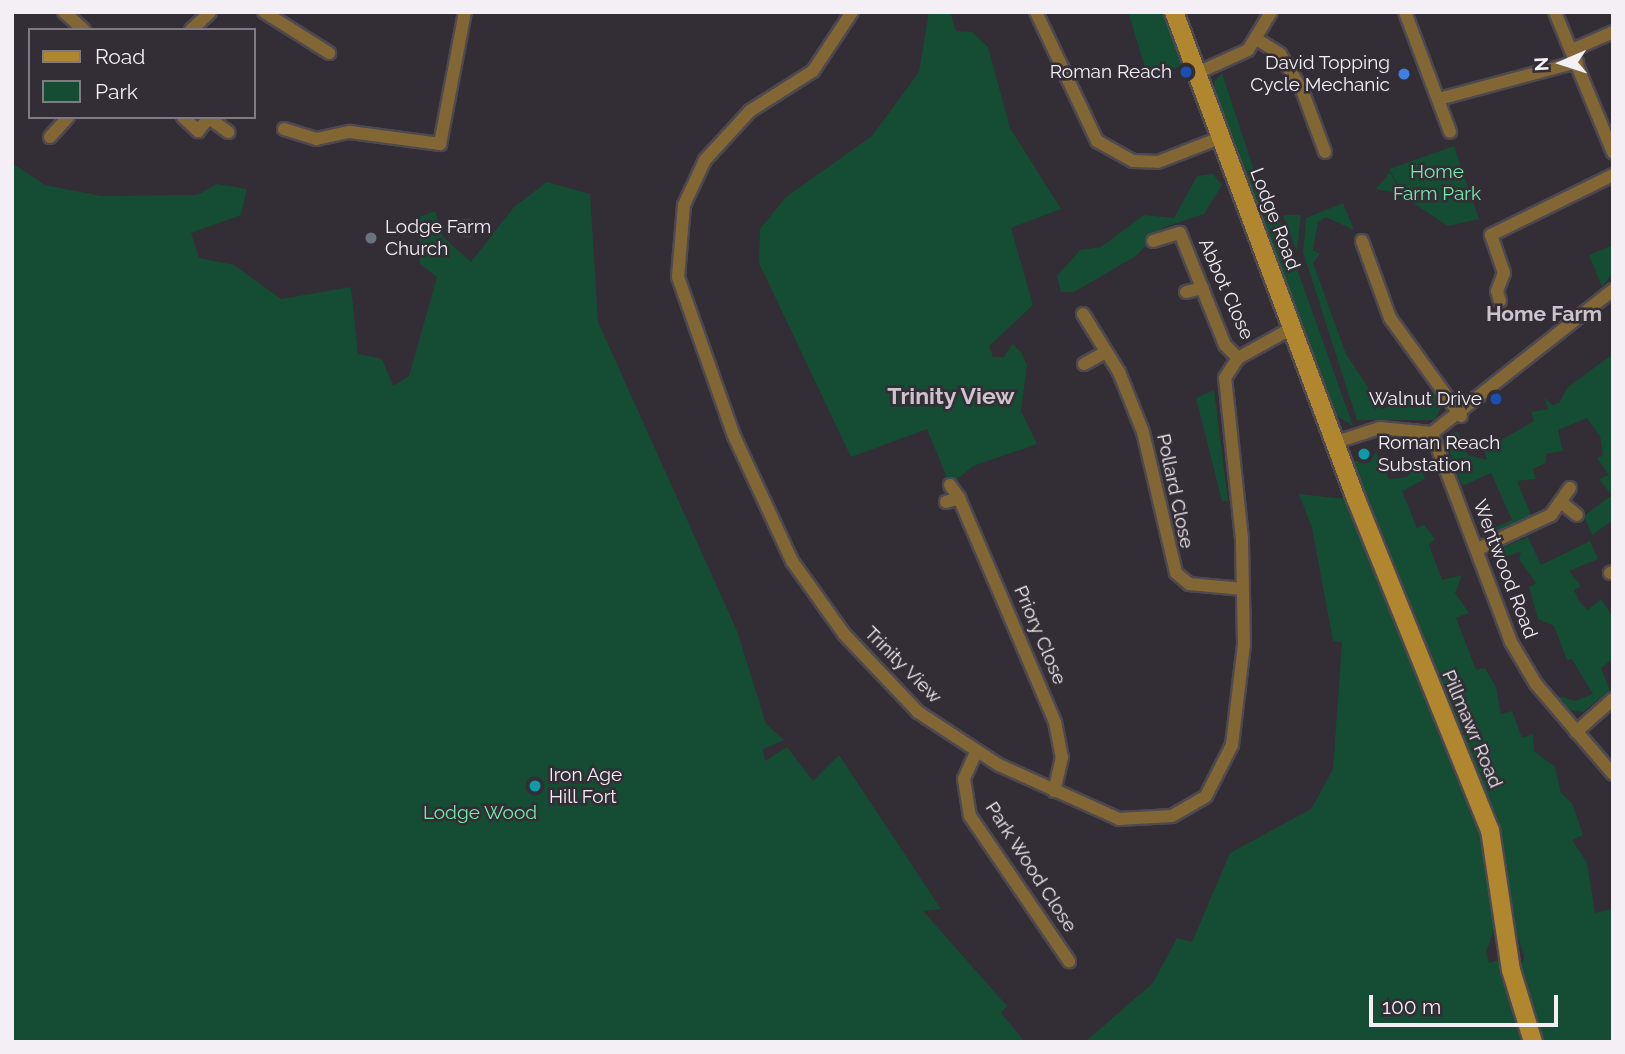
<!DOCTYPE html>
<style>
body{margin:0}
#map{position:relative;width:1625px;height:1054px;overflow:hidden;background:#332d35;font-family:Raleway,sans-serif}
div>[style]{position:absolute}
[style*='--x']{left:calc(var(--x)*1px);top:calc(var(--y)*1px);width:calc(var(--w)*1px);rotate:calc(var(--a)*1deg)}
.built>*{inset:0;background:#413744}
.round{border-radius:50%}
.green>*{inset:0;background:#144d33}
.roads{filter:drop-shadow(2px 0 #4e4850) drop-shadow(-2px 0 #4e4850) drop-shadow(0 2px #4e4850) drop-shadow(0 -2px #4e4850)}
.street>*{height:12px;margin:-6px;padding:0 6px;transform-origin:6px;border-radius:6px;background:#826735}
.secondary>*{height:18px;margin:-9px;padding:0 9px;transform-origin:9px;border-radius:9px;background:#b0862e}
.dots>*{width:19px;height:19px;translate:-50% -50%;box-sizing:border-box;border:4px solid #332d35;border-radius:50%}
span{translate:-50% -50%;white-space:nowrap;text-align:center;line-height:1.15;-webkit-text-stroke:5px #332d35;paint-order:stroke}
.poi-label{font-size:19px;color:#f3eff4}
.right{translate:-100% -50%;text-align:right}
.left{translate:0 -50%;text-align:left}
.park-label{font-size:19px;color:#75ebae}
.street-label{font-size:19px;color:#f3eff4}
.neighbourhood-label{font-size:21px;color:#ccc3cd;font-weight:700}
.quarter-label{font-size:23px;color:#ccc3cd;font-weight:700}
.frame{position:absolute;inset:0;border:14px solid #f3eff4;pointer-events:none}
.legend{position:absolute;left:28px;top:28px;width:228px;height:91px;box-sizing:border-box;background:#332d35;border:2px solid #807b81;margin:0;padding:9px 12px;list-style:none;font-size:21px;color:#f3eff4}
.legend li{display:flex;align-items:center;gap:14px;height:35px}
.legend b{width:35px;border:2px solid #807b81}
.north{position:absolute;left:1527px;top:28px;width:70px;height:70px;-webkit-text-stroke:5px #332d35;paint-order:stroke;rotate:267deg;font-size:19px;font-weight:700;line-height:28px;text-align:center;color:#f3eff4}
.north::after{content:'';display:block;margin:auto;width:24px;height:32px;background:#f3eff4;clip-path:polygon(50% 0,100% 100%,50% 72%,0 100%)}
.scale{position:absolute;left:1369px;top:995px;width:189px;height:32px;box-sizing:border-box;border:4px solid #f3eff4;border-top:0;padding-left:9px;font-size:21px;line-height:24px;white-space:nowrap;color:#f3eff4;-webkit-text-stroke:5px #332d35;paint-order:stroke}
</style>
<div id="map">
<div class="built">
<i class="round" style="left:457px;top:218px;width:20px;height:20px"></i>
</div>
<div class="green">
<i style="clip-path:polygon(929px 12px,950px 12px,956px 31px,972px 32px,988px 47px,1010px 128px,1061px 209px,1011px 228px,1033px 305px,989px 346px,993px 357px,1004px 357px,1012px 344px,1021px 352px,1027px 365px,1021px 411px,1037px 444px,973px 466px,950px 485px,927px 429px,851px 457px,759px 263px,760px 229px,786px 197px,872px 136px,919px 72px)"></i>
<i style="clip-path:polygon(1128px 12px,1163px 12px,1184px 65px,1148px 77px)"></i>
<i style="clip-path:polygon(1222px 73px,1258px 183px,1280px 221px,1353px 426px,1334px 414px,1217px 104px,1214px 82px)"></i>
<i style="clip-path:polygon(1454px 146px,1479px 219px,1448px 226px,1406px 198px,1389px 169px)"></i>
<i style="clip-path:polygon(12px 163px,45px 185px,101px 196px,197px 195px,217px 184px,247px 189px,241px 215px,191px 233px,199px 258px,234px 265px,281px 299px,351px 287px,358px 354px,382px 359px,393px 386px,409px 376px,437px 277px,420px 264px,419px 217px,435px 211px,443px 237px,471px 262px,514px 207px,547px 182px,590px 194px,598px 322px,737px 631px,766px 724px,784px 740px,763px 749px,765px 761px,787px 747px,813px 781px,839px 755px,941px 909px,923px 911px,1007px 1006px,1001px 1013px,1025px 1042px,12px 1042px)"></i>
<i style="clip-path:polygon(1390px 172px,1395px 181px,1402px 194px,1376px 189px)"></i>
<i style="clip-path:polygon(1213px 174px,1222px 185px,1204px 214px,1162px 228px,1136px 256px,1074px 292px,1061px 292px,1057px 276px,1080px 250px,1101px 247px,1144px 215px,1174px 218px,1197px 176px)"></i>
<i style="clip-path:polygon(1343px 203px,1354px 230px,1326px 217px,1318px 222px,1313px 250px,1320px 254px,1313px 263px,1346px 354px,1382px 409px,1433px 390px,1441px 407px,1435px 420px,1357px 420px,1303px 252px,1306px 218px)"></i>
<i style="clip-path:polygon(1283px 215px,1301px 215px,1297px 250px,1295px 247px)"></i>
<i style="clip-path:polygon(1613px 245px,1613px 272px,1602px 287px,1589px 255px)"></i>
<i style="clip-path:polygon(1613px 354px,1613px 520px,1592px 535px,1584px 516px,1612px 495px,1599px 479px,1609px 475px,1597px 458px,1603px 455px,1600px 436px,1587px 418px,1558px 430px,1563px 451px,1546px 454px,1546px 463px,1533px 469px,1536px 479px,1517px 481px,1532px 518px,1493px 533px,1481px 528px,1477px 522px,1491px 516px,1496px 527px,1512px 520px,1491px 473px,1462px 486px,1448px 447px,1452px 434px,1457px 431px,1468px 455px,1487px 460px,1484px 450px,1534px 421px,1531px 412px,1548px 409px,1544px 397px,1552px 405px,1559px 403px,1568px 387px)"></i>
<i style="clip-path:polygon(1214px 390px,1228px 501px,1222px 501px,1196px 398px)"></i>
<i style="clip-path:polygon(1376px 453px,1389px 479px,1407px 477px,1419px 463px,1425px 479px,1402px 491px,1417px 528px,1424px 525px,1435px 539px,1429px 545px,1442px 580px,1462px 575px,1455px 593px,1469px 613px,1456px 618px,1476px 670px,1485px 668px,1496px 687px,1501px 714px,1512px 711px,1522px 738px,1533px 734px,1534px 751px,1555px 767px,1561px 793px,1572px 803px,1583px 835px,1572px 840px,1587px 863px,1595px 913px,1613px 909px,1613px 1042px,1542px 1042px,1518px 966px,1525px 958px,1353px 462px)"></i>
<i style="clip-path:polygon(1299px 494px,1346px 499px,1388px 590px,1442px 743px,1486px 841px,1497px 922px,1486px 952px,1489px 963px,1502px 959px,1525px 1042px,1085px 1042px,1153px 983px,1177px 938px,1192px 942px,1230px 853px,1311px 809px,1333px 769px,1342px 642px,1333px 641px,1312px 528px)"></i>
<i style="clip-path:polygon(1528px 537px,1541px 565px,1590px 541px,1598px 559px,1569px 571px,1581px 586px,1574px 590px,1579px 601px,1588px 610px,1601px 599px,1613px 617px,1613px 658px,1601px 668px,1610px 690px,1583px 712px,1569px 710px,1558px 696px,1575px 701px,1593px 694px,1572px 659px,1567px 660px,1554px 626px,1538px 619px,1529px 587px,1536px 583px,1519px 559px,1521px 551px,1503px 558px,1499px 549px)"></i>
</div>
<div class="roads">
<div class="street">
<i style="--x:64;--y:12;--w:27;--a:42"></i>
<i style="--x:264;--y:12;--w:77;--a:32.2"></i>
<i style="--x:852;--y:12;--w:71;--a:123.5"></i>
<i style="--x:813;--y:71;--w:75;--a:147.6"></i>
<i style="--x:750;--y:111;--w:67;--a:132.6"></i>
<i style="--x:705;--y:160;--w:50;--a:115"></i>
<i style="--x:684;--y:205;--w:72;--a:94.8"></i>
<i style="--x:678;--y:277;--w:169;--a:70.6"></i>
<i style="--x:734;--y:436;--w:138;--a:65.1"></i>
<i style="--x:792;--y:561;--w:90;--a:54.5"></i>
<i style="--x:844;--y:634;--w:108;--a:46.5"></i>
<i style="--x:918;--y:712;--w:97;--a:33.2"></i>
<i style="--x:999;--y:765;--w:132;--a:24.2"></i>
<i style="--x:1119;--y:819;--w:53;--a:-3.2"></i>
<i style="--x:1172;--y:816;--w:39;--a:-30"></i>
<i style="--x:1206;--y:796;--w:57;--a:-63"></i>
<i style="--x:1232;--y:745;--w:101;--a:-83.2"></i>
<i style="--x:1244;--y:645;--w:106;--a:-91.1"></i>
<i style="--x:1242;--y:539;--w:162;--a:-96"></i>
<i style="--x:1225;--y:378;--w:24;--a:-57"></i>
<i style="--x:1238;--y:358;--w:64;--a:-29"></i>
<i style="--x:1036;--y:12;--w:143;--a:64.7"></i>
<i style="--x:1097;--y:141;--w:41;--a:29.1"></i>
<i style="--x:1133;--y:161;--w:25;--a:2"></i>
<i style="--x:1158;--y:162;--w:66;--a:-21.2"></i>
<i style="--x:1405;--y:12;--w:128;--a:69.4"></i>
<i style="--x:1555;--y:12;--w:152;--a:67.6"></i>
<i style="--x:191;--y:30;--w:26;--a:-43"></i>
<i style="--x:1258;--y:40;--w:26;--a:32"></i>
<i style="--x:1280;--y:54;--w:42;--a:58.6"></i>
<i style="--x:1302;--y:90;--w:66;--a:69.6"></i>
<i style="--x:1572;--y:50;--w:45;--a:-23.7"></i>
<i style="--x:1197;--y:73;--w:56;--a:-24.3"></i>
<i style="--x:1248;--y:50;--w:44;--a:-58.8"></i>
<i style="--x:1439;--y:99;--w:143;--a:-15"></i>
<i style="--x:183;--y:117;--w:21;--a:43"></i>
<i style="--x:198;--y:131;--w:17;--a:-50"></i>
<i style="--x:209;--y:118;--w:24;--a:36"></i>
<i style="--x:284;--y:129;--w:34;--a:17"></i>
<i style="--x:316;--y:139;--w:35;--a:-12"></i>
<i style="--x:350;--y:132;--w:91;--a:7.6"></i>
<i style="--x:440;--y:144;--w:134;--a:-79.3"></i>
<i style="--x:50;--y:137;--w:27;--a:-48"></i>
<i style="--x:1153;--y:241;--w:28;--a:-17"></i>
<i style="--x:1180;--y:233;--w:121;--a:68.1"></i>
<i style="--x:1225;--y:345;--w:18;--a:45"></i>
<i style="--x:1362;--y:241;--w:82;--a:70"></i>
<i style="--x:1390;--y:318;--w:121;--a:54.1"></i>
<i style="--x:1186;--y:292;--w:17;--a:-13"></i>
<i style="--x:1500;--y:301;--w:10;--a:-107"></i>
<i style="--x:1497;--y:291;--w:19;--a:-69"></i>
<i style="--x:1504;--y:273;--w:40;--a:-108.9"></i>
<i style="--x:1491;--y:235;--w:136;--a:-26.2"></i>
<i style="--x:1083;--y:314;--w:68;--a:58.2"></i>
<i style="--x:1119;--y:372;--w:65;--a:68.2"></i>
<i style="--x:1143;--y:432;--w:145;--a:76.8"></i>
<i style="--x:1176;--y:573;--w:17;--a:40"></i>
<i style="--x:1189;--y:584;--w:54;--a:5.3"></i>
<i style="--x:1084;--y:364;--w:25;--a:-29"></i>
<i style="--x:1432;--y:433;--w:223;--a:69.3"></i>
<i style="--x:1511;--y:642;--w:49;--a:59.2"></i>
<i style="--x:1536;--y:684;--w:118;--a:49.5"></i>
<i style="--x:1336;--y:442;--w:46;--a:-17.7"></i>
<i style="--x:1380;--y:428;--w:52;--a:5.5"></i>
<i style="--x:1432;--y:433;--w:231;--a:-38.3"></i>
<i style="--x:950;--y:485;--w:16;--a:55"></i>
<i style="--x:946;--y:502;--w:14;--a:-17"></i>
<i style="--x:959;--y:498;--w:244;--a:66.8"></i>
<i style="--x:1055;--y:722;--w:36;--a:79"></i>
<i style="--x:1062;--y:757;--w:35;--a:103"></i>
<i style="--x:1562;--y:503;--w:19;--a:39"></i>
<i style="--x:1478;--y:549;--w:81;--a:-25"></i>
<i style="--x:1551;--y:515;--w:33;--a:-55"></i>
<i style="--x:1610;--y:573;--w:3;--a:-18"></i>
<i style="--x:1576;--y:732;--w:50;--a:-41.7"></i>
<i style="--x:976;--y:752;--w:30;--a:114"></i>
<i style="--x:964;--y:779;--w:37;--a:81"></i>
<i style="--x:970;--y:816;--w:176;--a:55.7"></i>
</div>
<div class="secondary">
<i style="--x:1174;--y:12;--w:520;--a:69.51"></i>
<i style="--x:1356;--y:499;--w:357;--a:68"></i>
<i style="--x:1490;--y:830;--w:142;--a:81.5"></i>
<i style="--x:1511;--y:970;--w:75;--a:73"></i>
</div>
</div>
<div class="dots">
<i style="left:1186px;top:72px;background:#1a4fb4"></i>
<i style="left:1404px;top:74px;background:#3f7fe0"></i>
<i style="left:371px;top:238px;background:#6b7280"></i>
<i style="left:1496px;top:399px;background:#1a4fb4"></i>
<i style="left:1364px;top:454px;background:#0f9aa8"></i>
<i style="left:535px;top:786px;background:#0f9aa8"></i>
</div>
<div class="poi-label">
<span class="right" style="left:1390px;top:74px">David Topping<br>Cycle Mechanic</span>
<span class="right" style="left:1172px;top:72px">Roman Reach</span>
<span class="left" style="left:385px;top:238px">Lodge Farm<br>Church</span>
<span class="right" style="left:1482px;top:399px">Walnut Drive</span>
<span class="left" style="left:1378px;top:454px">Roman Reach<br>Substation</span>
<span class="left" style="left:549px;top:786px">Iron Age<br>Hill Fort</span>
</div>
<div class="park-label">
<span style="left:1437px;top:183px">Home<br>Farm Park</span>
<span style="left:480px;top:813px">Lodge Wood</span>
</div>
<div class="street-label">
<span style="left:1275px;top:219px;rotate:69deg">Lodge Road</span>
<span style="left:1226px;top:289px;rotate:66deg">Abbot Close</span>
<span style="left:1175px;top:491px;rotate:78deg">Pollard Close</span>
<span style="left:1505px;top:569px;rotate:69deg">Wentwood Road</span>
<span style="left:1040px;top:635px;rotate:67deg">Priory Close</span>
<span style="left:903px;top:665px;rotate:45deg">Trinity View</span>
<span style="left:1472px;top:729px;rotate:67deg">Pillmawr Road</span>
<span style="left:1031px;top:867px;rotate:57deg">Park Wood Close</span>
</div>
<div class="neighbourhood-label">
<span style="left:1544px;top:314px">Home Farm</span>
</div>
<div class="quarter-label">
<span style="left:951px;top:396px">Trinity View</span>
</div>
<div class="frame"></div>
<ul class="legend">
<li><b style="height:9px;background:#b0862e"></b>Road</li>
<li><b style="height:19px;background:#144d33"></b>Park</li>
</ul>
<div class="north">N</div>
<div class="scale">100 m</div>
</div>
